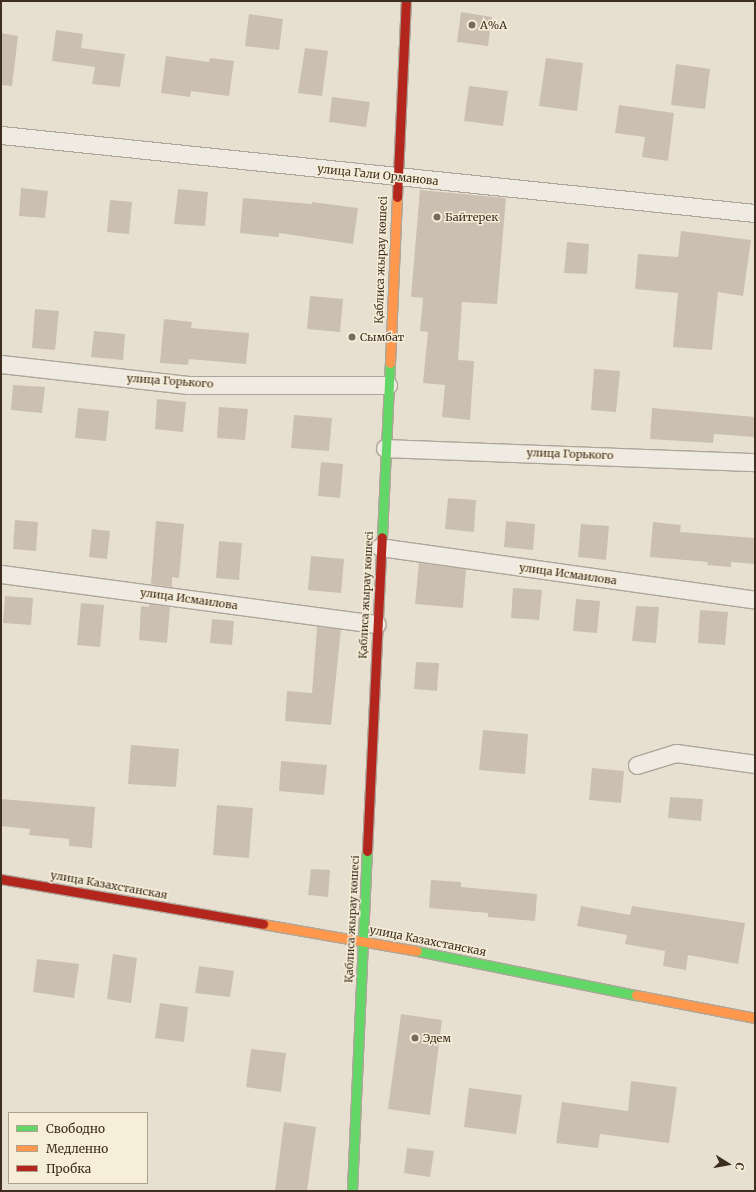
<!DOCTYPE html>
<meta charset="utf-8">
<style>
body{margin:0}
#map{position:relative;width:756px;height:1192px;overflow:hidden;background:#e7e0d1;font-family:Merriweather,serif}
div>[style]{position:absolute}
[style*='--x']{left:calc(var(--x)*1px);top:calc(var(--y)*1px);width:calc(var(--w)*1px);rotate:calc(var(--a)*1deg)}
.building>*{inset:0;background:#cbbfb2}
.roads{filter:drop-shadow(1px 0 #ada599) drop-shadow(-1px 0 #ada599) drop-shadow(0 1px #ada599) drop-shadow(0 -1px #ada599)}
.street>*{height:17px;margin:-8.5px;padding:0 8.5px;transform-origin:8.5px;border-radius:8.5px;background:#efebe3}
.fast>*{height:9px;margin:-4.5px;padding:0 4.5px;transform-origin:4.5px;border-radius:4.5px;background:#63d668}
.slow>*{height:9px;margin:-4.5px;padding:0 4.5px;transform-origin:4.5px;border-radius:4.5px;background:#ff974d}
.jam>*{height:9px;margin:-4.5px;padding:0 4.5px;transform-origin:4.5px;border-radius:4.5px;background:#b3261e}
.dots>*{width:11px;height:11px;translate:-50% -50%;box-sizing:border-box;border:2px solid #f7eed8;border-radius:50%}
span{translate:-50% -50%;white-space:nowrap;text-align:center;line-height:1.15;-webkit-text-stroke:3px #f7eed8;paint-order:stroke}
.poi-label{font-size:11px;color:#3d2e20}
.left{translate:0 -50%;text-align:left}
.street-label{font-size:11px;color:#3d2e20}
.frame{position:absolute;inset:0;border:2px solid #3d2e20;pointer-events:none}
.legend{position:absolute;left:8px;top:1112px;width:140px;height:72px;box-sizing:border-box;background:#f7eed8;border:1px solid #ada18e;margin:0;padding:5px 7px;list-style:none;font-size:12px;color:#3d2e20}
.legend li{display:flex;align-items:center;gap:8px;height:20px}
.legend b{width:20px;border:1px solid #ada18e}
.north{position:absolute;left:708px;top:1144px;width:40px;height:40px;-webkit-text-stroke:3px #f7eed8;paint-order:stroke;rotate:101deg;font-size:11px;font-weight:700;line-height:16px;text-align:center;color:#3d2e20}
.north::after{content:'';display:block;margin:auto;width:14px;height:18px;background:#3d2e20;clip-path:polygon(50% 0,100% 100%,50% 72%,0 100%)}
</style>
<div id="map">
<div class="building">
<i style="clip-path:polygon(461px 12px,492px 17px,488px 46px,457px 42px)"></i>
<i style="clip-path:polygon(249px 14px,283px 19px,279px 50px,245px 46px)"></i>
<i style="clip-path:polygon(56px 30px,83px 34px,81px 48px,125px 54px,120px 87px,92px 84px,95px 67px,52px 61px)"></i>
<i style="clip-path:polygon(1px 33px,18px 36px,12px 86px,1px 85px)"></i>
<i style="clip-path:polygon(305px 48px,328px 51px,322px 96px,298px 93px)"></i>
<i style="clip-path:polygon(166px 56px,209px 62px,210px 58px,234px 61px,229px 96px,191px 91px,190px 97px,161px 93px)"></i>
<i style="clip-path:polygon(546px 58px,583px 63px,577px 111px,539px 106px)"></i>
<i style="clip-path:polygon(676px 64px,710px 69px,705px 109px,671px 105px)"></i>
<i style="clip-path:polygon(469px 86px,508px 91px,503px 126px,464px 121px)"></i>
<i style="clip-path:polygon(332px 97px,370px 102px,366px 127px,329px 122px)"></i>
<i style="clip-path:polygon(619px 105px,674px 113px,668px 161px,642px 157px,645px 137px,615px 133px)"></i>
<i style="clip-path:polygon(21px 188px,48px 191px,45px 218px,19px 216px)"></i>
<i style="clip-path:polygon(178px 189px,208px 192px,205px 226px,174px 224px)"></i>
<i style="clip-path:polygon(420px 190px,506px 198px,497px 304px,462px 302px,458px 360px,474px 361px,470px 420px,442px 417px,445px 385px,423px 383px,428px 332px,420px 331px,423px 298px,411px 297px)"></i>
<i style="clip-path:polygon(243px 198px,312px 204px,312px 202px,358px 208px,353px 244px,279px 233px,279px 237px,240px 233px)"></i>
<i style="clip-path:polygon(110px 200px,132px 202px,129px 234px,107px 232px)"></i>
<i style="clip-path:polygon(681px 231px,751px 240px,743px 296px,718px 292px,712px 350px,673px 347px,678px 293px,635px 289px,638px 254px,678px 257px)"></i>
<i style="clip-path:polygon(567px 242px,589px 244px,587px 274px,564px 273px)"></i>
<i style="clip-path:polygon(310px 296px,343px 299px,340px 332px,307px 329px)"></i>
<i style="clip-path:polygon(35px 309px,59px 311px,55px 350px,32px 348px)"></i>
<i style="clip-path:polygon(164px 319px,192px 322px,191px 328px,249px 333px,246px 364px,189px 359px,188px 365px,160px 363px)"></i>
<i style="clip-path:polygon(94px 331px,125px 334px,123px 360px,91px 357px)"></i>
<i style="clip-path:polygon(594px 369px,620px 371px,616px 412px,591px 410px)"></i>
<i style="clip-path:polygon(13px 385px,45px 387px,42px 413px,11px 410px)"></i>
<i style="clip-path:polygon(157px 399px,186px 402px,183px 432px,155px 429px)"></i>
<i style="clip-path:polygon(219px 407px,248px 409px,245px 440px,217px 438px)"></i>
<i style="clip-path:polygon(78px 408px,109px 411px,106px 441px,75px 438px)"></i>
<i style="clip-path:polygon(652px 408px,755px 417px,755px 437px,714px 434px,713px 443px,650px 439px)"></i>
<i style="clip-path:polygon(294px 415px,332px 418px,329px 451px,291px 448px)"></i>
<i style="clip-path:polygon(321px 462px,343px 464px,340px 498px,318px 496px)"></i>
<i style="clip-path:polygon(448px 498px,476px 500px,474px 532px,445px 529px)"></i>
<i style="clip-path:polygon(15px 520px,38px 522px,36px 551px,13px 549px)"></i>
<i style="clip-path:polygon(156px 521px,184px 524px,179px 578px,172px 577px,172px 587px,151px 584px)"></i>
<i style="clip-path:polygon(506px 521px,535px 524px,533px 550px,504px 547px)"></i>
<i style="clip-path:polygon(653px 522px,681px 525px,680px 532px,755px 538px,755px 564px,731px 562px,731px 567px,707px 565px,708px 562px,650px 557px)"></i>
<i style="clip-path:polygon(581px 524px,609px 526px,606px 560px,578px 557px)"></i>
<i style="clip-path:polygon(92px 529px,110px 531px,107px 559px,89px 557px)"></i>
<i style="clip-path:polygon(219px 541px,242px 543px,239px 580px,216px 578px)"></i>
<i style="clip-path:polygon(311px 556px,344px 559px,341px 593px,308px 590px)"></i>
<i style="clip-path:polygon(419px 563px,466px 569px,463px 608px,415px 604px)"></i>
<i style="clip-path:polygon(513px 588px,542px 590px,539px 620px,511px 618px)"></i>
<i style="clip-path:polygon(5px 596px,33px 598px,31px 625px,3px 623px)"></i>
<i style="clip-path:polygon(576px 599px,600px 601px,597px 633px,573px 631px)"></i>
<i style="clip-path:polygon(81px 603px,104px 605px,100px 647px,77px 645px)"></i>
<i style="clip-path:polygon(149px 604px,170px 607px,167px 643px,139px 640px,141px 606px,149px 607px)"></i>
<i style="clip-path:polygon(636px 606px,659px 607px,656px 643px,632px 641px)"></i>
<i style="clip-path:polygon(700px 610px,728px 612px,725px 645px,698px 643px)"></i>
<i style="clip-path:polygon(212px 619px,234px 621px,232px 645px,210px 643px)"></i>
<i style="clip-path:polygon(317px 627px,341px 629px,331px 725px,285px 721px,287px 691px,312px 693px)"></i>
<i style="clip-path:polygon(416px 662px,439px 663px,437px 691px,414px 689px)"></i>
<i style="clip-path:polygon(483px 730px,528px 734px,525px 774px,479px 770px)"></i>
<i style="clip-path:polygon(131px 745px,179px 749px,176px 787px,128px 784px)"></i>
<i style="clip-path:polygon(281px 761px,327px 765px,324px 795px,279px 791px)"></i>
<i style="clip-path:polygon(592px 768px,624px 771px,621px 803px,589px 800px)"></i>
<i style="clip-path:polygon(670px 797px,703px 799px,701px 821px,668px 818px)"></i>
<i style="clip-path:polygon(1px 799px,95px 807px,92px 848px,69px 846px,69px 839px,29px 835px,30px 829px,1px 826px)"></i>
<i style="clip-path:polygon(217px 805px,253px 808px,249px 858px,213px 855px)"></i>
<i style="clip-path:polygon(311px 869px,330px 870px,328px 897px,308px 895px)"></i>
<i style="clip-path:polygon(431px 880px,461px 882px,461px 887px,537px 894px,535px 921px,488px 917px,488px 913px,429px 908px)"></i>
<i style="clip-path:polygon(581px 906px,630px 915px,632px 906px,745px 923px,738px 964px,688px 955px,686px 970px,663px 966px,665px 951px,625px 944px,627px 935px,577px 926px)"></i>
<i style="clip-path:polygon(113px 954px,137px 958px,131px 1003px,107px 999px)"></i>
<i style="clip-path:polygon(37px 959px,79px 964px,74px 998px,33px 992px)"></i>
<i style="clip-path:polygon(199px 966px,234px 971px,230px 997px,195px 993px)"></i>
<i style="clip-path:polygon(160px 1003px,188px 1007px,184px 1042px,155px 1038px)"></i>
<i style="clip-path:polygon(401px 1014px,442px 1020px,430px 1115px,388px 1109px)"></i>
<i style="clip-path:polygon(251px 1049px,286px 1053px,281px 1092px,246px 1087px)"></i>
<i style="clip-path:polygon(631px 1081px,677px 1087px,669px 1143px,600px 1134px,598px 1148px,556px 1143px,562px 1102px,628px 1111px)"></i>
<i style="clip-path:polygon(469px 1088px,522px 1095px,516px 1134px,464px 1127px)"></i>
<i style="clip-path:polygon(284px 1122px,316px 1127px,307px 1191px,275px 1191px)"></i>
<i style="clip-path:polygon(407px 1148px,434px 1151px,430px 1177px,404px 1173px)"></i>
</div>
<div class="roads">
<div class="street">
<i style="--x:1;--y:135;--w:758;--a:5.91"></i>
<i style="--x:1;--y:364;--w:188;--a:6.4"></i>
<i style="--x:188;--y:385;--w:200;--a:0"></i>
<i style="--x:385;--y:448;--w:370;--a:2.2"></i>
<i style="--x:380;--y:547;--w:379;--a:8"></i>
<i style="--x:1;--y:574;--w:379;--a:7.6"></i>
<i style="--x:637;--y:765;--w:41;--a:-17.1"></i>
<i style="--x:676;--y:753;--w:80;--a:7.9"></i>
</div>
<div class="fast">
<i style="--x:382;--y:537;--w:174;--a:-87.4"></i>
<i style="--x:417;--y:951;--w:223;--a:11.4"></i>
<i style="--x:352;--y:1191;--w:340;--a:-87.5"></i>
</div>
<div class="slow">
<i style="--x:390;--y:363;--w:166;--a:-87.6"></i>
<i style="--x:263;--y:924;--w:156;--a:9.9"></i>
<i style="--x:636;--y:995;--w:121;--a:10.9"></i>
</div>
<div class="jam">
<i style="--x:397;--y:197;--w:196;--a:-87.4"></i>
<i style="--x:367;--y:851;--w:314;--a:-87.3"></i>
<i style="--x:1;--y:879;--w:266;--a:9.7"></i>
</div>
</div>
<div class="dots">
<i style="left:472px;top:25px;background:#786c5e"></i>
<i style="left:437px;top:217px;background:#786c5e"></i>
<i style="left:352px;top:337px;background:#786c5e"></i>
<i style="left:415px;top:1038px;background:#786c5e"></i>
</div>
<div class="poi-label">
<span class="left" style="left:480px;top:25px">A%A</span>
<span class="left" style="left:445px;top:217px">Байтерек</span>
<span class="left" style="left:360px;top:337px">Сымбат</span>
<span class="left" style="left:423px;top:1038px">Эдем</span>
</div>
<div class="street-label">
<span style="left:378px;top:175px;rotate:6deg">улица Гали Орманова</span>
<span style="left:381px;top:260px;rotate:-88deg">Қаблиса жырау көшесі</span>
<span style="left:170px;top:381px;rotate:4deg">улица Горького</span>
<span style="left:570px;top:454px;rotate:2deg">улица Горького</span>
<span style="left:568px;top:574px;rotate:8deg">улица Исмаилова</span>
<span style="left:366px;top:595px;rotate:-87deg">Қаблиса жырау көшесі</span>
<span style="left:189px;top:599px;rotate:8deg">улица Исмаилова</span>
<span style="left:109px;top:885px;rotate:10deg">улица Казахстанская</span>
<span style="left:352px;top:919px;rotate:-87deg">Қаблиса жырау көшесі</span>
<span style="left:428px;top:941px;rotate:11deg">улица Казахстанская</span>
</div>
<div class="frame"></div>
<ul class="legend">
<li><b style="height:5px;background:#63d668"></b>Свободно</li>
<li><b style="height:5px;background:#ff974d"></b>Медленно</li>
<li><b style="height:5px;background:#b3261e"></b>Пробка</li>
</ul>
<div class="north">С</div>
</div>
